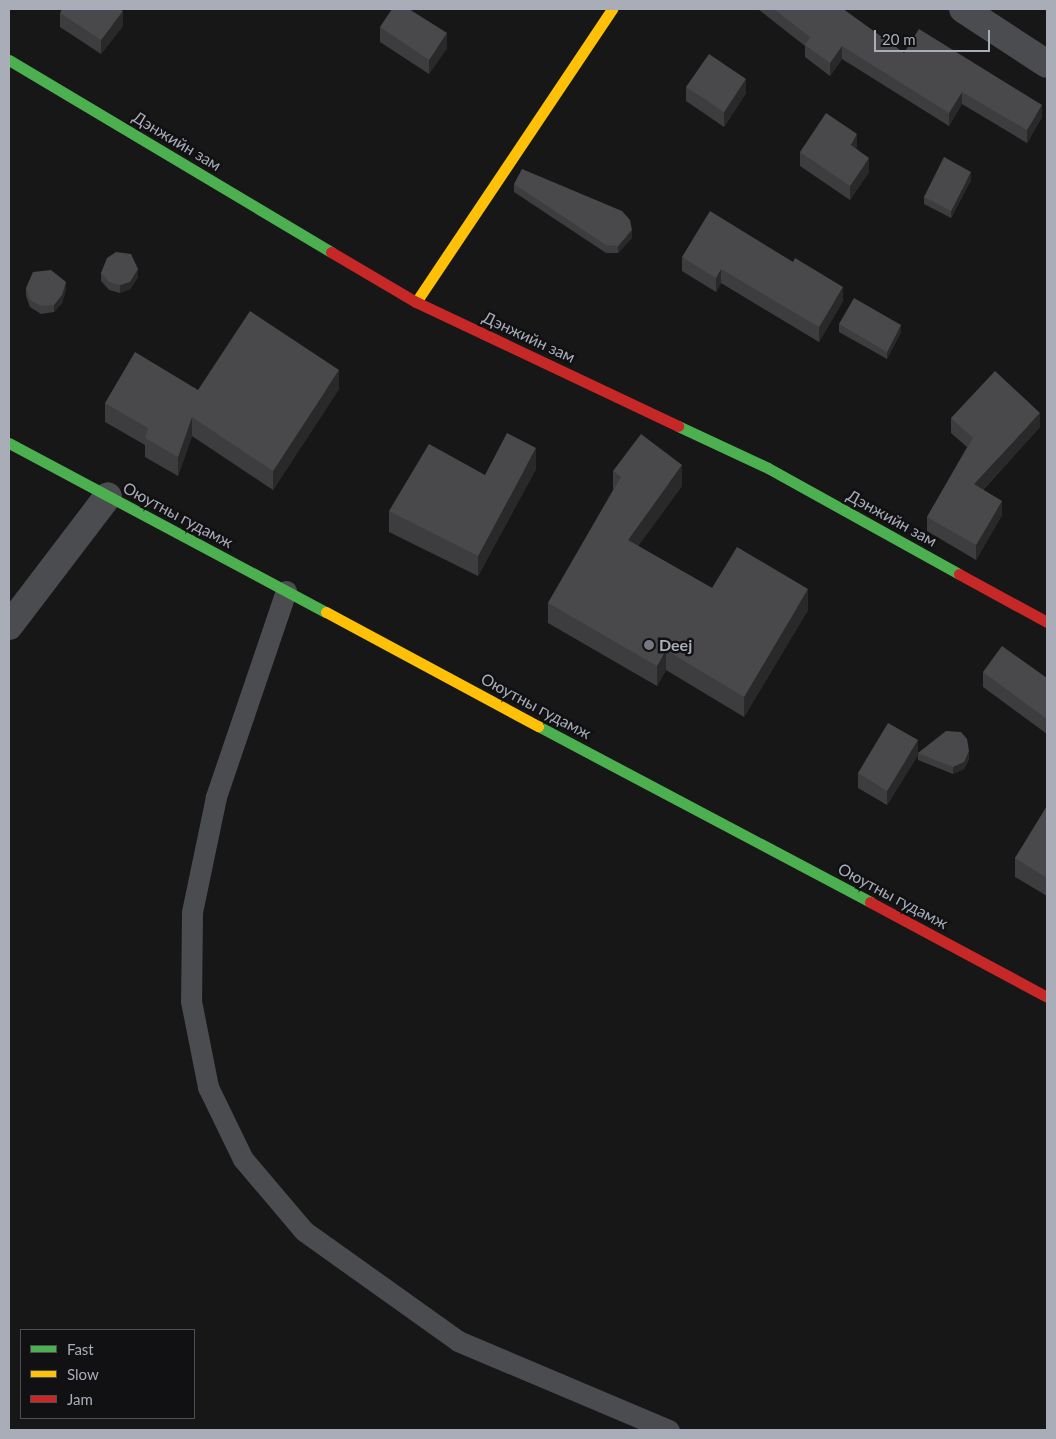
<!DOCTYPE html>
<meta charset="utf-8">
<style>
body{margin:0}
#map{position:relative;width:1056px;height:1439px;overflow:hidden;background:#171717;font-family:Lato,sans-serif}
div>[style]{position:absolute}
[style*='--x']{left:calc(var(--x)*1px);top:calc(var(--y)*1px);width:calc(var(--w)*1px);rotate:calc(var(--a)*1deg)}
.lane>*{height:21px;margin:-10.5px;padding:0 10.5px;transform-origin:10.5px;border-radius:10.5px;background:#4b4c50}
.street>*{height:28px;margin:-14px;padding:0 14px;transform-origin:14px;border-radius:14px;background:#4b4c50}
.fast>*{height:11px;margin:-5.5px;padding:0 5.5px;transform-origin:5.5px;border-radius:5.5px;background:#4caf50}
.slow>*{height:11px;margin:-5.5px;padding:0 5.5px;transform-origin:5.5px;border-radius:5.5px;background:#ffc107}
.jam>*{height:11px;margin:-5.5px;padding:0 5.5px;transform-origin:5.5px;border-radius:5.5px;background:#c62828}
.wall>*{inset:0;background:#3d3d3f}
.shaded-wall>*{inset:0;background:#29292a}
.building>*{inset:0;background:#49494c}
.dots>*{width:14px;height:14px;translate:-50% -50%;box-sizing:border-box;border:2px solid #111113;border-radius:50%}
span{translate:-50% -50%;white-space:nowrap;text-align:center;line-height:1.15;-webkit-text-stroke:5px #111113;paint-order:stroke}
.street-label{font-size:16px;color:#a8adb8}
.poi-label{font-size:16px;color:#a8adb8;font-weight:700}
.left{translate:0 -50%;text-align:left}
.frame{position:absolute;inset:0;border:10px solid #a8adb8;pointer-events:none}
.legend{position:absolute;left:20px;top:1329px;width:175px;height:90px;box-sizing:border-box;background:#111113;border:1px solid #4d4f55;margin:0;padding:6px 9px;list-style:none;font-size:15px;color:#a8adb8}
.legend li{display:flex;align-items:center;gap:10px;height:25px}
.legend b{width:25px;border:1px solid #4d4f55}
.scale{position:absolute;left:874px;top:30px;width:116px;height:22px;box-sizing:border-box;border:2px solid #a8adb8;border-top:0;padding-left:6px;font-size:15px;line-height:18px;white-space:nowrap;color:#a8adb8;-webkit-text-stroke:4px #111113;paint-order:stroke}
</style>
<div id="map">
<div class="lane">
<i style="--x:286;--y:591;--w:218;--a:108.8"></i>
<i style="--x:216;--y:797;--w:117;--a:101.8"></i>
<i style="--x:192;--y:912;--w:89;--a:90.6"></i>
<i style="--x:191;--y:1001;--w:88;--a:78.8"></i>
<i style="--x:208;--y:1087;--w:80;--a:64.1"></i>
<i style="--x:243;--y:1159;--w:94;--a:49.7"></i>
<i style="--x:304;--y:1231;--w:189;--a:35.5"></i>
<i style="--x:458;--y:1341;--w:229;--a:22.9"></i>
</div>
<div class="street">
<i style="--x:963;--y:9;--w:100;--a:33.2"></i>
<i style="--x:9;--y:626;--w:163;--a:-52.7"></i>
</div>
<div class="fast">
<i style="--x:9;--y:60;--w:375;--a:30.8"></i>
<i style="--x:678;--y:426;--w:99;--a:25"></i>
<i style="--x:768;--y:468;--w:218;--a:29"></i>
<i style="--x:9;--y:443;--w:359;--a:28.1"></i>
<i style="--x:538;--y:726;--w:376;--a:27.9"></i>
</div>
<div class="slow">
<i style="--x:416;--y:302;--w:353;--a:-56.2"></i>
<i style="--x:326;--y:612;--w:241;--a:28.3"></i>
</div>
<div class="jam">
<i style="--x:331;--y:252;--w:99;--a:30.5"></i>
<i style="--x:416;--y:302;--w:290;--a:25.3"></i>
<i style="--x:959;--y:574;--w:100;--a:28.6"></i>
<i style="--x:870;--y:902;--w:201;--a:28.2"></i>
</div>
<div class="wall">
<i style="clip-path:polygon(758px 9px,843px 9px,904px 53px,1042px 117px,1027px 143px,962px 104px,949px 126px,842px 59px,830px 76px,805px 57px,805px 46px)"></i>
<i style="clip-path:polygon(60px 13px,123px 26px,101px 54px,60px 27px)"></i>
<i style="clip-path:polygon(380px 27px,447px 48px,429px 74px,380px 42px)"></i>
<i style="clip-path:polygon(686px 87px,746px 93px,724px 127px,686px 101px)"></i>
<i style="clip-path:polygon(857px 149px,869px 172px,850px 200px,800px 166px,800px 152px)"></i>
<i style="clip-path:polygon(971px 180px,951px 218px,924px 204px,924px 197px)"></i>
<i style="clip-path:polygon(514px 184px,632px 238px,618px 253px,606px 253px,514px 192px)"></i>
<i style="clip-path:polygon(682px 257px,843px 301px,819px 342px,721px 283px,716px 292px,682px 271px)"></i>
<i style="clip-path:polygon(101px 273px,138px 277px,130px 289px,120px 293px,109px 290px,101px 281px)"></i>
<i style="clip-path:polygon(26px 288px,66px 289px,62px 303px,54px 312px,41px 314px,30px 307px,26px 296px)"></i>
<i style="clip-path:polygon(839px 324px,901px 332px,887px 359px,839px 332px)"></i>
<i style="clip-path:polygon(339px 389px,273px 490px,192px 436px,178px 476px,145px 457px,145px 445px,105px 422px,105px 403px,198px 390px)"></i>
<i style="clip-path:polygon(951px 418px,1040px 427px,983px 490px,1002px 515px,976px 560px,927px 531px,927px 517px,967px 447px,951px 433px)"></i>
<i style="clip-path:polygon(536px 469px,478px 576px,389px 532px,389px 511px,485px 475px)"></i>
<i style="clip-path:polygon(613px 471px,682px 486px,638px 546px,712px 588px,808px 610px,744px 717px,666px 670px,657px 686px,548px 623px,548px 603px,613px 490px)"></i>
<i style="clip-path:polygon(983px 672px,1047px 678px,1047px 734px,983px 687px)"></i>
<i style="clip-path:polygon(918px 753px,969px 759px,964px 769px,953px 774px,918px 760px)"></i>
<i style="clip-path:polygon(918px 755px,887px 805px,858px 788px,858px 773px)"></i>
<i style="clip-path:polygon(1047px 806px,1047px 896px,1015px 877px,1015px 858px)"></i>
</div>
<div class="shaded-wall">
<i style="clip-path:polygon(123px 11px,123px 26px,101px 54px,101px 40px)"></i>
<i style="clip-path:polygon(447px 33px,447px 48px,429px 74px,429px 60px)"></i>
<i style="clip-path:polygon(842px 46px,842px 59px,830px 76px,830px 63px)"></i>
<i style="clip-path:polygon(746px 79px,746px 93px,724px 127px,724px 112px)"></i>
<i style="clip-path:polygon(962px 92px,962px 104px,949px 126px,949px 113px)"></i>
<i style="clip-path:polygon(1042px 105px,1042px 117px,1027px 143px,1027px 130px)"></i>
<i style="clip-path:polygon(857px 134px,857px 148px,851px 160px,851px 145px)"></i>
<i style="clip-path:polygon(869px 158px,869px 172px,850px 200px,850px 186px)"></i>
<i style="clip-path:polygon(971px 172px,971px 180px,951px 218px,951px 211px)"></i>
<i style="clip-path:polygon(632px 230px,632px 238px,618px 253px,618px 246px)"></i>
<i style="clip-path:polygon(138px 269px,138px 277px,130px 289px,120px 293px,120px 285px)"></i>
<i style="clip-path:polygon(721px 269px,721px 283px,716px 292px,716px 278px)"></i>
<i style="clip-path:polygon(66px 282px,66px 289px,62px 303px,54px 312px,54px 305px)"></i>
<i style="clip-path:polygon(843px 287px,843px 301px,819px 342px,819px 327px)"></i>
<i style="clip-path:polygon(901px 325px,901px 332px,887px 359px,887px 352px)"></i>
<i style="clip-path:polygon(339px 370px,339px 389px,273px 490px,273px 471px)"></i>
<i style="clip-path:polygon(1040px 413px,1040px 427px,974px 499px,974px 484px)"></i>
<i style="clip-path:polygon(192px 417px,192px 436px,178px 476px,178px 457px)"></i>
<i style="clip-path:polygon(536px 448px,536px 469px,478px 576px,478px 556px)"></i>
<i style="clip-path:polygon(682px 465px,682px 486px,628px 560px,628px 540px)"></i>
<i style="clip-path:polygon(1002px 501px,1002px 515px,976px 560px,976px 545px)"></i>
<i style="clip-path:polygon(808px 589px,808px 610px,744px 717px,744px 697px)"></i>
<i style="clip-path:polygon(666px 650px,666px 670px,657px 686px,657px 666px)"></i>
<i style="clip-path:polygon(918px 740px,918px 755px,887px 805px,887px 791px)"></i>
<i style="clip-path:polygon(969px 751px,969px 759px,964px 769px,953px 774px,953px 767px)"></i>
</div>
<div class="building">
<i style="clip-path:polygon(62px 9px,119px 9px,123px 11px,101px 40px,60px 13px)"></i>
<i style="clip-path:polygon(392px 9px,409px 9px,447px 33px,429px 60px,380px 27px)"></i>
<i style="clip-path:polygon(774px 9px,843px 9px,904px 53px,919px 29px,1042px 105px,1027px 130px,962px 92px,949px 113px,842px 46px,830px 63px,805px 45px,810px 37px)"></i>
<i style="clip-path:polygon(709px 54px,746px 79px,724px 112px,686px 87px)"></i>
<i style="clip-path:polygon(826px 113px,857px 134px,851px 145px,869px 158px,850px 186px,800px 152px)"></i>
<i style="clip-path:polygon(944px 157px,971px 172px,951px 211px,924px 197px)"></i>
<i style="clip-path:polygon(522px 169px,622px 211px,630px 220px,632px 230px,618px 246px,606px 245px,514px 184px)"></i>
<i style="clip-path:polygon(710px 211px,793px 262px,795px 258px,843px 287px,819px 327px,721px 269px,716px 278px,682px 257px)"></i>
<i style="clip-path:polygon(116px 252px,131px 254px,138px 269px,130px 282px,120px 285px,109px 282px,101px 273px,107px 258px)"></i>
<i style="clip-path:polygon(51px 270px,66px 282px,62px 295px,54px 305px,41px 306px,30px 300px,26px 288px,33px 272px)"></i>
<i style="clip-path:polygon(854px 298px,901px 325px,887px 352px,839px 324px)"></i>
<i style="clip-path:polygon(250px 311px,339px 370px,273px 471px,192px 417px,178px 457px,145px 438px,148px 428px,105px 403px,135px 352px,198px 390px)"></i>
<i style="clip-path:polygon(995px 371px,1040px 413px,974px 484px,1002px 501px,976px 545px,927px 517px,973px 438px,951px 418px)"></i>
<i style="clip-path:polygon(507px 433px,536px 448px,478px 556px,389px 511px,429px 444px,485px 475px)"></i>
<i style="clip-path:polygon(641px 434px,682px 465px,628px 540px,712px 588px,737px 547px,808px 589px,744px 697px,666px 650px,657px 666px,548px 603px,621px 477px,613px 471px)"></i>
<i style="clip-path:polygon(1002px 646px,1047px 678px,1047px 719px,983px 672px)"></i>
<i style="clip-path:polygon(888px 723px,918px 740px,887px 791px,858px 773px)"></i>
<i style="clip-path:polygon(946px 731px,961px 732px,967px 739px,969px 751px,964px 762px,953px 767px,918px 753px)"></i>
<i style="clip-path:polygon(1047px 806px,1047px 878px,1015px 858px)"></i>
</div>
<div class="dots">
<i style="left:649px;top:645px;background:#757880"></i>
</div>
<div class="street-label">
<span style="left:177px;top:141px;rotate:31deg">Дэнжийн зам</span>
<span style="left:529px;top:337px;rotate:25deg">Дэнжийн зам</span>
<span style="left:178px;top:515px;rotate:28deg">Оюутны гудамж</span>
<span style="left:892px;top:518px;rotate:29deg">Дэнжийн зам</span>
<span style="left:536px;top:706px;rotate:28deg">Оюутны гудамж</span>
<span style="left:893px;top:896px;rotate:28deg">Оюутны гудамж</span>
</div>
<div class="poi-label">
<span class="left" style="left:659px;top:645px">Deej</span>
</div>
<div class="frame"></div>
<ul class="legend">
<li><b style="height:6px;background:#4caf50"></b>Fast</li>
<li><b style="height:6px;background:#ffc107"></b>Slow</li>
<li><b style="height:6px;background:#c62828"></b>Jam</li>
</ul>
<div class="scale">20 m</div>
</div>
